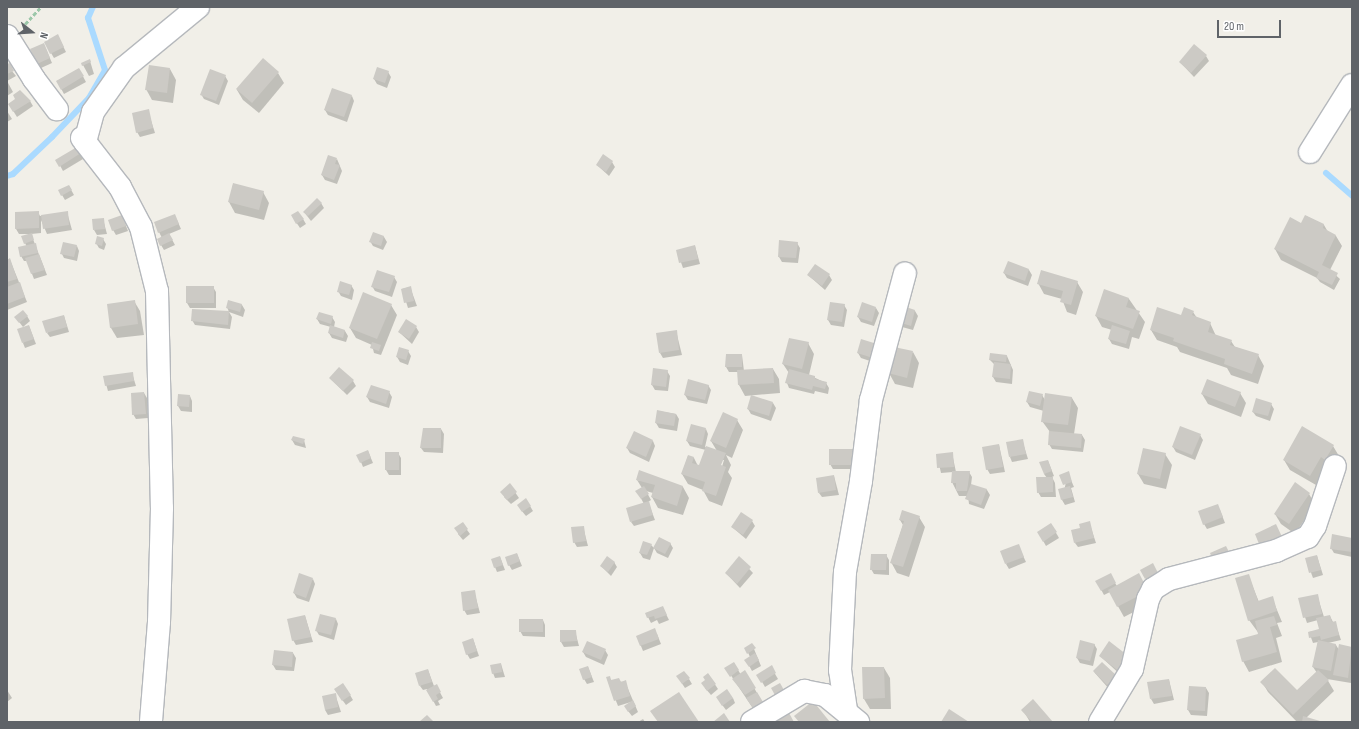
<!DOCTYPE html>
<style>
body{margin:0}
#map{position:relative;width:1359px;height:729px;overflow:hidden;background:#f1efe8;font-family:"Sofia Sans Condensed",sans-serif}
div>[style]{position:absolute}
[style*='--x']{left:calc(var(--x)*1px);top:calc(var(--y)*1px);width:calc(var(--w)*1px);rotate:calc(var(--a)*1deg)}
.shadow>*{inset:0;background:#0003}
.stream>*{height:6px;margin:-3px;padding:0 3px;transform-origin:3px;border-radius:3px;background:#aadaff}
.building>*{inset:0;background:#cccac5}
.path>*{height:2.5px;margin-top:-1.25px;transform-origin:0;background:repeating-linear-gradient(90deg,#9cc7a9 0 4px,transparent 0 6px)}
.roads{filter:drop-shadow(1px 0 #b5b8bc) drop-shadow(-1px 0 #b5b8bc) drop-shadow(0 1px #b5b8bc) drop-shadow(0 -1px #b5b8bc)}
.minor>*{height:22px;margin:-11px;padding:0 11px;transform-origin:11px;border-radius:11px;background:#fff}
span{translate:-50% -50%;white-space:nowrap;text-align:center;line-height:1.15;-webkit-text-stroke:4px #fff;paint-order:stroke}
.frame{position:absolute;inset:0;border:8px solid #5f6368;pointer-events:none}
.north{position:absolute;left:12px;top:12px;width:40px;height:40px;-webkit-text-stroke:3px #fff;paint-order:stroke;rotate:107deg;font-size:11px;font-weight:700;line-height:16px;text-align:center;color:#5f6368}
.north::after{content:'';display:block;margin:auto;width:14px;height:18px;background:#5f6368;clip-path:polygon(50% 0,100% 100%,50% 72%,0 100%)}
.scale{position:absolute;left:1217px;top:20px;width:64px;height:18px;box-sizing:border-box;border:2px solid #5f6368;border-top:0;padding-left:5px;font-size:12px;line-height:14px;white-space:nowrap;color:#5f6368;-webkit-text-stroke:3px #fff;paint-order:stroke}
</style>
<div id="map">
<div class="shadow">
<i style="clip-path:polygon(60px 40px,66px 52px,54px 58px,51px 53px)"></i>
<i style="clip-path:polygon(46px 49px,52px 63px,41px 68px,38px 63px)"></i>
<i style="clip-path:polygon(1206px 56px,1209px 61px,1194px 77px,1180px 62px)"></i>
<i style="clip-path:polygon(90px 61px,94px 74px,89px 76px,83px 65px)"></i>
<i style="clip-path:polygon(7px 65px,16px 76px,7px 81px)"></i>
<i style="clip-path:polygon(79px 69px,86px 82px,64px 94px,57px 81px)"></i>
<i style="clip-path:polygon(170px 69px,176px 80px,173px 103px,152px 100px,146px 89px)"></i>
<i style="clip-path:polygon(388px 72px,391px 77px,387px 88px,377px 84px,374px 79px)"></i>
<i style="clip-path:polygon(278px 73px,284px 83px,259px 113px,243px 100px,237px 90px)"></i>
<i style="clip-path:polygon(225px 76px,228px 81px,219px 105px,204px 99px,201px 94px)"></i>
<i style="clip-path:polygon(7px 81px,13px 92px,7px 96px)"></i>
<i style="clip-path:polygon(27px 88px,40px 100px,36px 102px)"></i>
<i style="clip-path:polygon(352px 96px,354px 101px,347px 122px,328px 115px,325px 110px)"></i>
<i style="clip-path:polygon(17px 99px,30px 101px,33px 106px,17px 117px,12px 109px)"></i>
<i style="clip-path:polygon(7px 111px,12px 119px,7px 122px)"></i>
<i style="clip-path:polygon(148px 111px,155px 133px,140px 137px,137px 132px)"></i>
<i style="clip-path:polygon(77px 148px,83px 159px,63px 171px,57px 160px)"></i>
<i style="clip-path:polygon(337px 159px,342px 171px,337px 184px,325px 180px,322px 175px)"></i>
<i style="clip-path:polygon(612px 162px,615px 167px,609px 176px,597px 165px)"></i>
<i style="clip-path:polygon(233px 185px,263px 192px,269px 203px,264px 220px,235px 213px,229px 202px)"></i>
<i style="clip-path:polygon(69px 186px,74px 195px,65px 200px,62px 195px)"></i>
<i style="clip-path:polygon(321px 203px,324px 208px,311px 221px,304px 212px)"></i>
<i style="clip-path:polygon(38px 212px,40px 216px,67px 212px,72px 230px,47px 234px,41px 220px,41px 233px,31px 234px,47px 275px,34px 279px,27px 261px,24px 261px,21px 256px,27px 247px,25px 243px,29px 234px,19px 234px,16px 229px,16px 213px)"></i>
<i style="clip-path:polygon(122px 216px,128px 231px,116px 235px,113px 230px)"></i>
<i style="clip-path:polygon(292px 216px,303px 219px,306px 224px,300px 228px)"></i>
<i style="clip-path:polygon(1306px 216px,1324px 225px,1328px 232px,1336px 236px,1342px 246px,1330px 270px,1340px 279px,1334px 290px,1320px 282px,1317px 278px,1281px 260px,1275px 249px,1302px 224px)"></i>
<i style="clip-path:polygon(103px 219px,107px 234px,97px 235px,94px 230px)"></i>
<i style="clip-path:polygon(177px 220px,181px 229px,169px 234px,175px 245px,164px 250px,158px 240px,162px 238px,159px 232px)"></i>
<i style="clip-path:polygon(374px 233px,384px 237px,387px 242px,383px 250px,373px 246px,370px 241px)"></i>
<i style="clip-path:polygon(103px 239px,106px 244px,104px 250px,99px 248px,96px 243px)"></i>
<i style="clip-path:polygon(797px 243px,800px 248px,798px 263px,782px 262px,779px 257px)"></i>
<i style="clip-path:polygon(77px 246px,79px 251px,77px 261px,64px 258px,62px 254px)"></i>
<i style="clip-path:polygon(695px 246px,700px 264px,683px 268px,677px 251px)"></i>
<i style="clip-path:polygon(10px 260px,27px 302px,7px 310px,7px 261px)"></i>
<i style="clip-path:polygon(1029px 270px,1032px 275px,1028px 286px,1007px 278px,1004px 273px)"></i>
<i style="clip-path:polygon(808px 275px,829px 275px,832px 280px,825px 290px)"></i>
<i style="clip-path:polygon(394px 277px,397px 282px,392px 297px,375px 291px,372px 286px)"></i>
<i style="clip-path:polygon(1077px 282px,1083px 292px,1076px 315px,1067px 312px,1062px 299px,1044px 294px,1038px 283px)"></i>
<i style="clip-path:polygon(351px 285px,354px 290px,352px 300px,341px 296px,338px 291px)"></i>
<i style="clip-path:polygon(213px 287px,216px 292px,216px 308px,190px 308px,187px 303px)"></i>
<i style="clip-path:polygon(410px 287px,417px 306px,408px 308px,402px 289px)"></i>
<i style="clip-path:polygon(1104px 291px,1129px 299px,1145px 322px,1139px 339px,1132px 337px,1129px 349px,1112px 344px,1109px 339px,1112px 330px,1102px 327px,1096px 316px)"></i>
<i style="clip-path:polygon(134px 301px,140px 311px,144px 335px,117px 338px,111px 328px,108px 305px)"></i>
<i style="clip-path:polygon(229px 301px,242px 305px,245px 310px,243px 317px,229px 312px,227px 307px)"></i>
<i style="clip-path:polygon(391px 305px,397px 315px,381px 355px,374px 353px,372px 345px,356px 338px,350px 328px)"></i>
<i style="clip-path:polygon(844px 305px,847px 310px,844px 327px,831px 325px,828px 320px)"></i>
<i style="clip-path:polygon(876px 308px,879px 313px,874px 326px,861px 322px,858px 317px)"></i>
<i style="clip-path:polygon(903px 308px,915px 311px,918px 316px,913px 330px,902px 327px)"></i>
<i style="clip-path:polygon(229px 312px,232px 317px,230px 329px,195px 325px,192px 320px)"></i>
<i style="clip-path:polygon(1193px 312px,1197px 318px,1210px 323px,1216px 336px,1231px 341px,1235px 347px,1258px 355px,1264px 366px,1258px 384px,1231px 375px,1227px 368px,1180px 352px,1177px 347px,1157px 340px,1151px 330px)"></i>
<i style="clip-path:polygon(27px 316px,30px 321px,23px 327px,16px 318px)"></i>
<i style="clip-path:polygon(64px 316px,69px 332px,50px 337px,47px 333px)"></i>
<i style="clip-path:polygon(332px 317px,335px 322px,334px 327px,345px 331px,348px 336px,346px 342px,332px 338px,329px 333px,331px 327px,320px 324px,317px 319px)"></i>
<i style="clip-path:polygon(29px 326px,36px 344px,25px 348px,23px 343px)"></i>
<i style="clip-path:polygon(416px 327px,419px 332px,412px 344px,399px 332px)"></i>
<i style="clip-path:polygon(676px 331px,682px 355px,663px 358px,660px 353px)"></i>
<i style="clip-path:polygon(808px 343px,814px 354px,809px 375px,826px 383px,829px 388px,828px 394px,815px 391px,814px 394px,789px 388px,787px 383px,789px 373px,783px 364px)"></i>
<i style="clip-path:polygon(877px 345px,876px 363px,861px 358px,858px 353px)"></i>
<i style="clip-path:polygon(408px 351px,411px 356px,408px 365px,400px 362px,397px 357px)"></i>
<i style="clip-path:polygon(913px 352px,919px 363px,913px 388px,895px 384px,889px 373px)"></i>
<i style="clip-path:polygon(742px 355px,744px 371px,773px 369px,779px 379px,780px 393px,745px 396px,739px 385px,739px 372px,729px 372px,726px 367px)"></i>
<i style="clip-path:polygon(1007px 356px,1013px 370px,1012px 384px,996px 382px,993px 377px,995px 365px,990px 360px)"></i>
<i style="clip-path:polygon(667px 371px,670px 376px,668px 391px,655px 390px,652px 385px)"></i>
<i style="clip-path:polygon(132px 373px,136px 386px,108px 391px,104px 377px)"></i>
<i style="clip-path:polygon(330px 378px,353px 381px,356px 386px,347px 395px)"></i>
<i style="clip-path:polygon(708px 385px,711px 390px,707px 404px,688px 400px,685px 395px)"></i>
<i style="clip-path:polygon(389px 392px,392px 397px,389px 408px,370px 402px,367px 397px)"></i>
<i style="clip-path:polygon(144px 393px,147px 398px,148px 418px,136px 419px,133px 414px)"></i>
<i style="clip-path:polygon(1240px 393px,1246px 403px,1241px 417px,1208px 404px,1202px 394px)"></i>
<i style="clip-path:polygon(1042px 395px,1045px 400px,1072px 398px,1078px 408px,1074px 434px,1082px 435px,1085px 440px,1083px 452px,1052px 449px,1049px 444px,1050px 432px,1042px 421px,1044px 411px,1030px 407px,1027px 402px)"></i>
<i style="clip-path:polygon(190px 396px,192px 401px,192px 412px,181px 411px,178px 406px)"></i>
<i style="clip-path:polygon(773px 403px,776px 408px,771px 421px,751px 414px,748px 409px)"></i>
<i style="clip-path:polygon(1271px 404px,1274px 409px,1270px 421px,1256px 416px,1253px 412px)"></i>
<i style="clip-path:polygon(658px 411px,676px 414px,679px 419px,677px 431px,659px 428px,656px 423px)"></i>
<i style="clip-path:polygon(evenodd,737px 420px,743px 430px,732px 458px,726px 455px,731px 465px,728px 472px,732px 478px,722px 506px,709px 501px,703px 490px,688px 484px,682px 474px,688px 456px,694px 458px,699px 468px,706px 450px,690px 446px,687px 441px,706px 429px,708px 434px,705px 447px,717px 451px,711px 441px,737px 420px,722px 460px,724px 460px,721px 470px,719px 469px,722px 460px)"></i>
<i style="clip-path:polygon(441px 429px,444px 434px,443px 453px,424px 452px,421px 448px)"></i>
<i style="clip-path:polygon(1200px 435px,1203px 440px,1195px 460px,1176px 452px,1173px 447px)"></i>
<i style="clip-path:polygon(292px 440px,304px 440px,306px 448px,295px 445px)"></i>
<i style="clip-path:polygon(1022px 440px,1028px 459px,1012px 462px,1010px 457px)"></i>
<i style="clip-path:polygon(653px 441px,655px 446px,649px 462px,630px 453px,627px 448px)"></i>
<i style="clip-path:polygon(999px 445px,1005px 472px,990px 474px,987px 469px)"></i>
<i style="clip-path:polygon(1333px 446px,1339px 456px,1327px 467px,1316px 485px,1290px 470px,1284px 460px)"></i>
<i style="clip-path:polygon(368px 451px,373px 463px,363px 467px,361px 462px)"></i>
<i style="clip-path:polygon(398px 453px,401px 458px,401px 475px,389px 475px,386px 470px)"></i>
<i style="clip-path:polygon(952px 453px,956px 472px,969px 472px,972px 477px,971px 485px,987px 490px,990px 495px,984px 509px,969px 504px,968px 496px,959px 496px,952px 482px,953px 472px,941px 473px,937px 455px)"></i>
<i style="clip-path:polygon(1165px 454px,1172px 465px,1166px 489px,1144px 484px,1138px 474px)"></i>
<i style="clip-path:polygon(860px 455px,860px 469px,833px 469px,830px 464px)"></i>
<i style="clip-path:polygon(1048px 461px,1054px 476px,1052px 477px,1055px 483px,1056px 497px,1041px 497px,1038px 492px,1047px 478px,1044px 474px)"></i>
<i style="clip-path:polygon(1068px 473px,1074px 487px,1071px 488px,1075px 502px,1065px 505px,1062px 500px)"></i>
<i style="clip-path:polygon(834px 476px,839px 495px,822px 497px,819px 493px)"></i>
<i style="clip-path:polygon(637px 480px,683px 487px,689px 498px,683px 515px,658px 508px,652px 497px,653px 493px,646px 491px,651px 500px,648px 502px,655px 520px,634px 526px,631px 522px,644px 504px,637px 491px,642px 488px)"></i>
<i style="clip-path:polygon(510px 485px,519px 498px,511px 504px,504px 497px)"></i>
<i style="clip-path:polygon(1309px 494px,1315px 504px,1295px 534px,1281px 524px,1275px 514px)"></i>
<i style="clip-path:polygon(530px 506px,533px 511px,526px 516px,521px 510px)"></i>
<i style="clip-path:polygon(1220px 510px,1225px 523px,1207px 529px,1204px 524px)"></i>
<i style="clip-path:polygon(919px 517px,925px 527px,909px 577px,897px 573px,891px 562px,903px 525px,900px 520px)"></i>
<i style="clip-path:polygon(752px 521px,755px 526px,746px 539px,732px 527px)"></i>
<i style="clip-path:polygon(1089px 522px,1096px 543px,1078px 547px,1075px 543px,1081px 528px)"></i>
<i style="clip-path:polygon(462px 523px,470px 534px,463px 540px,458px 534px)"></i>
<i style="clip-path:polygon(1051px 524px,1059px 538px,1046px 546px,1041px 537px)"></i>
<i style="clip-path:polygon(583px 527px,588px 546px,577px 547px,574px 542px)"></i>
<i style="clip-path:polygon(1352px 539px,1352px 557px,1334px 553px,1331px 548px)"></i>
<i style="clip-path:polygon(670px 543px,673px 548px,668px 558px,657px 553px,654px 548px)"></i>
<i style="clip-path:polygon(651px 545px,654px 548px,650px 560px,643px 558px,640px 553px)"></i>
<i style="clip-path:polygon(1018px 545px,1026px 562px,1009px 569px,1006px 564px)"></i>
<i style="clip-path:polygon(517px 554px,522px 566px,512px 570px,509px 565px)"></i>
<i style="clip-path:polygon(886px 555px,889px 560px,889px 575px,874px 574px,871px 569px)"></i>
<i style="clip-path:polygon(1317px 556px,1323px 575px,1313px 578px,1306px 559px)"></i>
<i style="clip-path:polygon(500px 557px,505px 570px,497px 572px,495px 567px)"></i>
<i style="clip-path:polygon(739px 558px,753px 573px,740px 588px,726px 573px)"></i>
<i style="clip-path:polygon(614px 562px,617px 567px,611px 576px,601px 566px)"></i>
<i style="clip-path:polygon(1153px 565px,1160px 578px,1149px 584px,1142px 570px)"></i>
<i style="clip-path:polygon(1248px 575px,1259px 602px,1272px 598px,1282px 622px,1277px 623px,1282px 636px,1276px 638px,1282px 662px,1249px 672px,1243px 661px,1260px 635px,1249px 620px)"></i>
<i style="clip-path:polygon(313px 579px,315px 584px,309px 602px,297px 598px,294px 593px)"></i>
<i style="clip-path:polygon(1113px 580px,1117px 586px,1153px 602px,1124px 617px,1110px 592px,1104px 595px,1097px 582px)"></i>
<i style="clip-path:polygon(474px 591px,480px 613px,467px 615px,464px 610px)"></i>
<i style="clip-path:polygon(1317px 595px,1324px 617px,1330px 616px,1333px 622px,1335px 622px,1341px 640px,1328px 643px,1336px 645px,1339px 650px,1339px 646px,1352px 648px,1352px 676px,1351px 683px,1327px 679px,1334px 691px,1306px 718px,1320px 722px,1297px 722px,1268px 692px,1262px 682px,1297px 692px,1317px 673px,1313px 667px,1318px 642px,1313px 643px,1309px 632px,1320px 630px,1318px 620px,1307px 623px,1299px 599px)"></i>
<i style="clip-path:polygon(665px 612px,669px 620px,659px 624px,657px 620px,651px 623px,646px 613px)"></i>
<i style="clip-path:polygon(305px 616px,313px 642px,296px 645px,293px 640px)"></i>
<i style="clip-path:polygon(336px 619px,338px 624px,334px 640px,319px 635px,316px 630px)"></i>
<i style="clip-path:polygon(543px 620px,545px 625px,545px 637px,523px 636px,520px 631px)"></i>
<i style="clip-path:polygon(575px 631px,579px 646px,564px 647px,561px 642px)"></i>
<i style="clip-path:polygon(657px 634px,661px 644px,643px 651px,637px 636px)"></i>
<i style="clip-path:polygon(473px 639px,479px 656px,470px 659px,467px 654px)"></i>
<i style="clip-path:polygon(1110px 643px,1123px 677px,1100px 656px)"></i>
<i style="clip-path:polygon(752px 644px,761px 666px,752px 671px,746px 660px,750px 657px,746px 648px)"></i>
<i style="clip-path:polygon(1094px 644px,1097px 649px,1093px 666px,1080px 663px,1077px 658px)"></i>
<i style="clip-path:polygon(605px 650px,608px 655px,604px 665px,586px 657px,583px 652px)"></i>
<i style="clip-path:polygon(293px 653px,296px 658px,294px 671px,276px 670px,273px 665px)"></i>
<i style="clip-path:polygon(734px 663px,741px 675px,745px 672px,765px 707px,756px 713px,726px 668px)"></i>
<i style="clip-path:polygon(501px 664px,505px 677px,495px 678px,493px 673px)"></i>
<i style="clip-path:polygon(588px 667px,594px 682px,587px 684px,584px 679px)"></i>
<i style="clip-path:polygon(771px 667px,778px 679px,765px 687px,758px 675px)"></i>
<i style="clip-path:polygon(884px 668px,890px 678px,891px 709px,870px 709px,864px 699px)"></i>
<i style="clip-path:polygon(428px 670px,434px 686px,436px 685px,443px 698px,438px 701px,440px 705px,436px 706px,427px 689px,423px 690px,420px 686px)"></i>
<i style="clip-path:polygon(1094px 672px,1119px 682px,1110px 690px)"></i>
<i style="clip-path:polygon(708px 674px,718px 689px,711px 695px,705px 688px)"></i>
<i style="clip-path:polygon(609px 677px,612px 681px,625px 682px,638px 712px,632px 716px,628px 711px,631px 702px,618px 706px,607px 678px)"></i>
<i style="clip-path:polygon(689px 679px,692px 684px,685px 688px,681px 682px)"></i>
<i style="clip-path:polygon(1169px 680px,1174px 700px,1154px 704px,1151px 699px)"></i>
<i style="clip-path:polygon(1206px 688px,1209px 693px,1207px 716px,1191px 715px,1188px 710px)"></i>
<i style="clip-path:polygon(7px 690px,12px 698px,7px 702px)"></i>
<i style="clip-path:polygon(335px 694px,341px 712px,328px 715px,325px 710px)"></i>
<i style="clip-path:polygon(338px 694px,350px 695px,353px 700px,346px 705px)"></i>
<i style="clip-path:polygon(733px 698px,735px 703px,726px 710px,720px 702px)"></i>
<i style="clip-path:polygon(1023px 710px,1052px 722px,1030px 722px)"></i>
<i style="clip-path:polygon(643px 719px,645px 722px,638px 722px)"></i>
</div>
<div class="stream">
<i style="--x:1326;--y:173;--w:35;--a:41"></i>
<i style="--x:7;--y:176;--w:6;--a:-18"></i>
<i style="--x:13;--y:174;--w:54;--a:-43.5"></i>
<i style="--x:52;--y:137;--w:54;--a:-46.5"></i>
<i style="--x:89;--y:98;--w:32;--a:-60"></i>
<i style="--x:105;--y:70;--w:55;--a:-108.1"></i>
<i style="--x:88;--y:18;--w:12;--a:-66"></i>
</div>
<div class="building">
<i style="clip-path:polygon(58px 34px,64px 47px,50px 54px,44px 42px)"></i>
<i style="clip-path:polygon(44px 43px,50px 58px,37px 64px,30px 49px)"></i>
<i style="clip-path:polygon(1194px 44px,1207px 55px,1191px 73px,1179px 62px)"></i>
<i style="clip-path:polygon(263px 58px,279px 72px,252px 103px,236px 89px)"></i>
<i style="clip-path:polygon(90px 59px,91px 62px,82px 66px,81px 63px)"></i>
<i style="clip-path:polygon(10px 63px,14px 71px,7px 74px,7px 64px)"></i>
<i style="clip-path:polygon(149px 65px,170px 68px,167px 93px,145px 90px)"></i>
<i style="clip-path:polygon(377px 67px,389px 71px,385px 83px,373px 79px)"></i>
<i style="clip-path:polygon(79px 68px,84px 76px,61px 90px,56px 81px)"></i>
<i style="clip-path:polygon(210px 69px,226px 75px,216px 101px,200px 95px)"></i>
<i style="clip-path:polygon(332px 88px,352px 95px,344px 117px,324px 110px)"></i>
<i style="clip-path:polygon(20px 90px,31px 101px,13px 112px,8px 104px,15px 99px,13px 95px)"></i>
<i style="clip-path:polygon(149px 109px,153px 128px,136px 133px,132px 113px)"></i>
<i style="clip-path:polygon(77px 147px,81px 153px,59px 167px,55px 160px)"></i>
<i style="clip-path:polygon(603px 154px,613px 161px,606px 172px,596px 165px)"></i>
<i style="clip-path:polygon(328px 155px,337px 158px,335px 164px,340px 165px,334px 180px,321px 175px)"></i>
<i style="clip-path:polygon(233px 183px,264px 191px,259px 210px,228px 202px)"></i>
<i style="clip-path:polygon(69px 185px,72px 190px,61px 196px,58px 190px)"></i>
<i style="clip-path:polygon(317px 198px,322px 203px,308px 216px,303px 212px)"></i>
<i style="clip-path:polygon(39px 211px,39px 228px,15px 229px,15px 212px)"></i>
<i style="clip-path:polygon(68px 211px,69px 225px,43px 229px,41px 215px)"></i>
<i style="clip-path:polygon(298px 211px,304px 219px,296px 224px,291px 215px)"></i>
<i style="clip-path:polygon(175px 214px,179px 224px,158px 233px,154px 222px)"></i>
<i style="clip-path:polygon(122px 215px,126px 226px,112px 231px,108px 220px)"></i>
<i style="clip-path:polygon(1305px 215px,1324px 224px,1323px 228px,1336px 235px,1322px 265px,1338px 273px,1332px 285px,1316px 278px,1319px 272px,1274px 249px,1290px 217px,1301px 223px)"></i>
<i style="clip-path:polygon(104px 218px,105px 229px,93px 230px,92px 219px)"></i>
<i style="clip-path:polygon(373px 232px,384px 236px,381px 246px,369px 242px)"></i>
<i style="clip-path:polygon(32px 233px,34px 240px,24px 244px,21px 236px)"></i>
<i style="clip-path:polygon(169px 233px,173px 240px,160px 246px,157px 239px)"></i>
<i style="clip-path:polygon(97px 236px,104px 238px,102px 246px,95px 244px)"></i>
<i style="clip-path:polygon(779px 240px,798px 242px,796px 258px,778px 257px)"></i>
<i style="clip-path:polygon(63px 242px,77px 245px,74px 257px,60px 254px)"></i>
<i style="clip-path:polygon(36px 243px,38px 253px,20px 257px,18px 247px)"></i>
<i style="clip-path:polygon(695px 245px,698px 259px,679px 263px,676px 250px)"></i>
<i style="clip-path:polygon(39px 254px,45px 270px,31px 274px,25px 258px)"></i>
<i style="clip-path:polygon(10px 258px,17px 279px,7px 282px,7px 260px)"></i>
<i style="clip-path:polygon(1008px 261px,1029px 269px,1025px 281px,1003px 273px)"></i>
<i style="clip-path:polygon(815px 264px,830px 274px,822px 286px,807px 275px)"></i>
<i style="clip-path:polygon(377px 270px,395px 276px,389px 292px,371px 287px)"></i>
<i style="clip-path:polygon(1041px 270px,1078px 281px,1071px 305px,1060px 302px,1063px 291px,1037px 284px)"></i>
<i style="clip-path:polygon(340px 281px,352px 285px,349px 295px,337px 292px)"></i>
<i style="clip-path:polygon(20px 282px,25px 297px,7px 304px,7px 287px)"></i>
<i style="clip-path:polygon(186px 286px,214px 286px,214px 303px,186px 303px)"></i>
<i style="clip-path:polygon(411px 286px,414px 301px,404px 303px,401px 289px)"></i>
<i style="clip-path:polygon(1104px 289px,1129px 298px,1126px 307px,1140px 311px,1133px 329px,1095px 316px)"></i>
<i style="clip-path:polygon(363px 292px,392px 304px,377px 339px,349px 328px)"></i>
<i style="clip-path:polygon(135px 300px,138px 324px,110px 328px,107px 304px)"></i>
<i style="clip-path:polygon(228px 300px,242px 304px,240px 312px,226px 308px)"></i>
<i style="clip-path:polygon(830px 302px,845px 304px,842px 322px,827px 320px)"></i>
<i style="clip-path:polygon(862px 302px,876px 307px,872px 322px,857px 317px)"></i>
<i style="clip-path:polygon(903px 306px,915px 310px,911px 326px,898px 322px)"></i>
<i style="clip-path:polygon(1157px 307px,1181px 315px,1184px 307px,1194px 311px,1192px 315px,1211px 322px,1208px 332px,1232px 340px,1230px 345px,1259px 354px,1252px 374px,1224px 364px,1225px 359px,1173px 341px,1174px 338px,1150px 330px)"></i>
<i style="clip-path:polygon(192px 309px,229px 311px,228px 325px,191px 321px)"></i>
<i style="clip-path:polygon(23px 310px,28px 316px,19px 323px,14px 317px)"></i>
<i style="clip-path:polygon(319px 312px,333px 316px,331px 324px,316px 319px)"></i>
<i style="clip-path:polygon(64px 315px,67px 327px,46px 333px,42px 321px)"></i>
<i style="clip-path:polygon(406px 319px,417px 326px,409px 339px,398px 332px)"></i>
<i style="clip-path:polygon(29px 325px,34px 339px,22px 343px,17px 329px)"></i>
<i style="clip-path:polygon(330px 325px,345px 330px,343px 338px,328px 333px)"></i>
<i style="clip-path:polygon(1112px 325px,1130px 331px,1126px 344px,1108px 339px)"></i>
<i style="clip-path:polygon(677px 330px,679px 350px,659px 353px,656px 333px)"></i>
<i style="clip-path:polygon(789px 338px,809px 342px,802px 369px,782px 364px)"></i>
<i style="clip-path:polygon(861px 339px,877px 344px,873px 358px,857px 353px)"></i>
<i style="clip-path:polygon(372px 342px,381px 345px,379px 351px,370px 348px)"></i>
<i style="clip-path:polygon(399px 347px,409px 350px,406px 360px,396px 357px)"></i>
<i style="clip-path:polygon(894px 347px,913px 351px,907px 378px,888px 373px)"></i>
<i style="clip-path:polygon(990px 353px,1007px 355px,1006px 362px,989px 360px)"></i>
<i style="clip-path:polygon(726px 354px,742px 354px,742px 367px,725px 367px)"></i>
<i style="clip-path:polygon(994px 362px,1011px 364px,1010px 379px,992px 377px)"></i>
<i style="clip-path:polygon(339px 367px,354px 380px,343px 391px,329px 378px)"></i>
<i style="clip-path:polygon(653px 368px,668px 370px,666px 387px,651px 385px)"></i>
<i style="clip-path:polygon(773px 368px,774px 383px,738px 385px,737px 370px)"></i>
<i style="clip-path:polygon(789px 369px,815px 376px,815px 379px,827px 382px,825px 389px,813px 386px,812px 390px,785px 383px)"></i>
<i style="clip-path:polygon(133px 372px,134px 381px,105px 386px,103px 376px)"></i>
<i style="clip-path:polygon(688px 379px,709px 385px,705px 400px,684px 395px)"></i>
<i style="clip-path:polygon(1207px 379px,1241px 392px,1235px 407px,1201px 394px)"></i>
<i style="clip-path:polygon(371px 385px,390px 391px,386px 404px,366px 397px)"></i>
<i style="clip-path:polygon(1029px 391px,1043px 394px,1040px 406px,1026px 402px)"></i>
<i style="clip-path:polygon(144px 392px,146px 414px,132px 415px,131px 393px)"></i>
<i style="clip-path:polygon(1045px 393px,1072px 397px,1068px 425px,1041px 422px)"></i>
<i style="clip-path:polygon(178px 394px,190px 395px,189px 407px,177px 406px)"></i>
<i style="clip-path:polygon(751px 395px,773px 402px,769px 416px,747px 409px)"></i>
<i style="clip-path:polygon(1256px 398px,1272px 403px,1268px 416px,1252px 412px)"></i>
<i style="clip-path:polygon(657px 410px,676px 414px,674px 426px,655px 423px)"></i>
<i style="clip-path:polygon(723px 412px,738px 419px,726px 448px,710px 441px)"></i>
<i style="clip-path:polygon(691px 424px,706px 428px,702px 445px,686px 441px)"></i>
<i style="clip-path:polygon(1180px 426px,1201px 434px,1192px 455px,1172px 447px)"></i>
<i style="clip-path:polygon(1302px 426px,1334px 445px,1325px 460px,1321px 457px,1310px 476px,1283px 460px)"></i>
<i style="clip-path:polygon(423px 428px,441px 428px,441px 448px,420px 448px)"></i>
<i style="clip-path:polygon(634px 431px,653px 440px,646px 457px,626px 448px)"></i>
<i style="clip-path:polygon(1049px 431px,1082px 434px,1081px 448px,1048px 445px)"></i>
<i style="clip-path:polygon(293px 436px,305px 439px,303px 444px,291px 440px)"></i>
<i style="clip-path:polygon(1023px 439px,1026px 454px,1009px 457px,1006px 442px)"></i>
<i style="clip-path:polygon(999px 444px,1003px 467px,986px 470px,982px 447px)"></i>
<i style="clip-path:polygon(706px 446px,726px 453px,721px 465px,726px 467px,716px 496px,702px 491px,705px 482px,681px 474px,688px 455px,694px 457px,692px 463px,699px 465px)"></i>
<i style="clip-path:polygon(1143px 448px,1166px 453px,1160px 479px,1137px 474px)"></i>
<i style="clip-path:polygon(829px 449px,858px 449px,858px 465px,829px 465px)"></i>
<i style="clip-path:polygon(368px 450px,371px 458px,360px 463px,356px 455px)"></i>
<i style="clip-path:polygon(385px 452px,399px 452px,399px 470px,385px 470px)"></i>
<i style="clip-path:polygon(953px 452px,954px 467px,937px 468px,936px 454px)"></i>
<i style="clip-path:polygon(1048px 460px,1052px 471px,1044px 474px,1039px 462px)"></i>
<i style="clip-path:polygon(639px 470px,683px 486px,677px 506px,651px 497px,655px 485px,636px 480px)"></i>
<i style="clip-path:polygon(952px 471px,970px 471px,967px 491px,956px 491px,956px 483px,951px 483px)"></i>
<i style="clip-path:polygon(1069px 471px,1072px 482px,1063px 485px,1059px 475px)"></i>
<i style="clip-path:polygon(834px 475px,836px 490px,818px 493px,816px 478px)"></i>
<i style="clip-path:polygon(1036px 477px,1053px 477px,1053px 492px,1037px 493px)"></i>
<i style="clip-path:polygon(1295px 482px,1310px 493px,1289px 524px,1274px 514px)"></i>
<i style="clip-path:polygon(510px 483px,517px 492px,507px 500px,500px 492px)"></i>
<i style="clip-path:polygon(971px 484px,987px 489px,981px 505px,965px 499px)"></i>
<i style="clip-path:polygon(644px 486px,649px 494px,641px 499px,635px 491px)"></i>
<i style="clip-path:polygon(1070px 486px,1073px 497px,1061px 500px,1058px 489px)"></i>
<i style="clip-path:polygon(526px 498px,531px 506px,522px 512px,517px 505px)"></i>
<i style="clip-path:polygon(649px 501px,653px 515px,630px 522px,626px 508px)"></i>
<i style="clip-path:polygon(1218px 504px,1223px 517px,1203px 525px,1198px 511px)"></i>
<i style="clip-path:polygon(902px 510px,920px 516px,903px 567px,890px 563px,904px 521px,899px 520px)"></i>
<i style="clip-path:polygon(741px 512px,753px 520px,743px 535px,731px 527px)"></i>
<i style="clip-path:polygon(1090px 521px,1094px 538px,1074px 543px,1071px 530px,1080px 528px,1079px 524px)"></i>
<i style="clip-path:polygon(463px 522px,468px 529px,460px 536px,454px 528px)"></i>
<i style="clip-path:polygon(1051px 523px,1057px 532px,1043px 542px,1037px 532px)"></i>
<i style="clip-path:polygon(1276px 524px,1283px 539px,1261px 549px,1255px 534px)"></i>
<i style="clip-path:polygon(584px 526px,586px 541px,573px 543px,571px 527px)"></i>
<i style="clip-path:polygon(1332px 534px,1352px 538px,1352px 552px,1330px 549px)"></i>
<i style="clip-path:polygon(659px 537px,671px 543px,665px 554px,653px 548px)"></i>
<i style="clip-path:polygon(643px 541px,652px 544px,647px 555px,639px 553px)"></i>
<i style="clip-path:polygon(1019px 544px,1024px 557px,1005px 564px,1000px 551px)"></i>
<i style="clip-path:polygon(1226px 546px,1232px 558px,1215px 565px,1210px 553px)"></i>
<i style="clip-path:polygon(517px 553px,520px 561px,508px 566px,505px 557px)"></i>
<i style="clip-path:polygon(871px 554px,887px 554px,886px 570px,870px 570px)"></i>
<i style="clip-path:polygon(1317px 555px,1321px 570px,1309px 573px,1305px 558px)"></i>
<i style="clip-path:polygon(500px 556px,503px 565px,494px 568px,491px 559px)"></i>
<i style="clip-path:polygon(607px 556px,615px 562px,608px 572px,600px 566px)"></i>
<i style="clip-path:polygon(739px 556px,751px 567px,737px 584px,725px 573px)"></i>
<i style="clip-path:polygon(1153px 563px,1158px 573px,1145px 579px,1140px 570px)"></i>
<i style="clip-path:polygon(299px 573px,313px 578px,306px 598px,293px 593px)"></i>
<i style="clip-path:polygon(1111px 573px,1116px 583px,1101px 591px,1095px 581px)"></i>
<i style="clip-path:polygon(1139px 573px,1148px 591px,1117px 607px,1108px 590px)"></i>
<i style="clip-path:polygon(1249px 574px,1258px 601px,1273px 596px,1277px 611px,1248px 621px,1235px 578px)"></i>
<i style="clip-path:polygon(475px 590px,478px 608px,463px 611px,461px 592px)"></i>
<i style="clip-path:polygon(1318px 594px,1322px 614px,1303px 618px,1298px 598px)"></i>
<i style="clip-path:polygon(663px 606px,667px 615px,655px 619px,654px 616px,647px 618px,645px 613px)"></i>
<i style="clip-path:polygon(320px 614px,336px 618px,331px 635px,315px 631px)"></i>
<i style="clip-path:polygon(305px 615px,311px 637px,292px 641px,287px 619px)"></i>
<i style="clip-path:polygon(1330px 615px,1332px 622px,1336px 621px,1339px 635px,1321px 640px,1320px 636px,1309px 638px,1308px 632px,1319px 629px,1316px 618px)"></i>
<i style="clip-path:polygon(1274px 616px,1277px 625px,1270px 627px,1277px 652px,1242px 662px,1236px 640px,1258px 634px,1255px 621px)"></i>
<i style="clip-path:polygon(519px 619px,543px 619px,543px 632px,519px 632px)"></i>
<i style="clip-path:polygon(655px 628px,659px 639px,640px 646px,636px 636px)"></i>
<i style="clip-path:polygon(560px 630px,576px 630px,577px 641px,560px 642px)"></i>
<i style="clip-path:polygon(473px 638px,477px 651px,466px 655px,462px 642px)"></i>
<i style="clip-path:polygon(1080px 640px,1095px 644px,1090px 661px,1076px 658px)"></i>
<i style="clip-path:polygon(1318px 640px,1336px 644px,1331px 671px,1312px 667px)"></i>
<i style="clip-path:polygon(587px 641px,606px 649px,601px 660px,582px 652px)"></i>
<i style="clip-path:polygon(1109px 641px,1131px 658px,1120px 672px,1099px 656px)"></i>
<i style="clip-path:polygon(752px 643px,756px 648px,747px 654px,744px 648px)"></i>
<i style="clip-path:polygon(1339px 644px,1352px 647px,1348px 678px,1333px 675px)"></i>
<i style="clip-path:polygon(274px 650px,293px 652px,292px 667px,272px 665px)"></i>
<i style="clip-path:polygon(755px 653px,759px 660px,749px 667px,744px 660px)"></i>
<i style="clip-path:polygon(734px 662px,739px 670px,730px 677px,724px 668px)"></i>
<i style="clip-path:polygon(1102px 662px,1117px 676px,1107px 685px,1093px 671px)"></i>
<i style="clip-path:polygon(501px 663px,502px 672px,492px 674px,490px 665px)"></i>
<i style="clip-path:polygon(772px 665px,776px 673px,761px 683px,756px 675px)"></i>
<i style="clip-path:polygon(588px 666px,592px 677px,583px 680px,579px 669px)"></i>
<i style="clip-path:polygon(862px 667px,884px 667px,885px 698px,863px 699px)"></i>
<i style="clip-path:polygon(1275px 668px,1297px 690px,1318px 670px,1329px 680px,1293px 715px,1260px 682px)"></i>
<i style="clip-path:polygon(428px 669px,432px 682px,419px 686px,415px 673px)"></i>
<i style="clip-path:polygon(745px 670px,756px 688px,745px 695px,732px 679px)"></i>
<i style="clip-path:polygon(684px 671px,690px 678px,682px 684px,676px 676px)"></i>
<i style="clip-path:polygon(708px 673px,716px 684px,707px 691px,701px 683px,705px 680px,703px 677px)"></i>
<i style="clip-path:polygon(610px 676px,611px 680px,619px 678px,621px 682px,626px 680px,630px 696px,614px 701px,606px 677px)"></i>
<i style="clip-path:polygon(1169px 679px,1172px 696px,1150px 699px,1147px 682px)"></i>
<i style="clip-path:polygon(343px 683px,351px 695px,342px 701px,334px 689px)"></i>
<i style="clip-path:polygon(780px 683px,785px 692px,776px 697px,771px 688px)"></i>
<i style="clip-path:polygon(437px 684px,441px 692px,436px 695px,438px 699px,433px 702px,426px 690px)"></i>
<i style="clip-path:polygon(1189px 686px,1206px 687px,1205px 711px,1187px 710px)"></i>
<i style="clip-path:polygon(727px 689px,733px 698px,722px 706px,716px 697px)"></i>
<i style="clip-path:polygon(679px 692px,699px 722px,658px 722px,650px 711px)"></i>
<i style="clip-path:polygon(757px 692px,763px 702px,753px 708px,746px 698px)"></i>
<i style="clip-path:polygon(336px 693px,338px 707px,325px 710px,322px 696px)"></i>
<i style="clip-path:polygon(1033px 699px,1053px 722px,1032px 722px,1021px 710px)"></i>
<i style="clip-path:polygon(633px 700px,636px 706px,628px 712px,624px 706px)"></i>
<i style="clip-path:polygon(813px 701px,830px 722px,799px 722px,794px 716px)"></i>
<i style="clip-path:polygon(949px 709px,969px 722px,941px 722px)"></i>
<i style="clip-path:polygon(724px 713px,730px 722px,713px 722px)"></i>
<i style="clip-path:polygon(789px 713px,794px 722px,775px 722px)"></i>
<i style="clip-path:polygon(427px 715px,434px 722px,419px 722px)"></i>
<i style="clip-path:polygon(1303px 716px,1320px 721px,1320px 722px,1302px 722px)"></i>
</div>
<div class="path">
<i style="--x:25;--y:24;--w:23;--a:-47"></i>
</div>
<div class="roads">
<div class="minor">
<i style="--x:7;--y:36;--w:51;--a:57.9"></i>
<i style="--x:34;--y:79;--w:38;--a:53"></i>
<i style="--x:82;--y:138;--w:62;--a:52.2"></i>
<i style="--x:120;--y:187;--w:45;--a:62.3"></i>
<i style="--x:141;--y:227;--w:66;--a:76"></i>
<i style="--x:157;--y:291;--w:217;--a:88.7"></i>
<i style="--x:162;--y:508;--w:114;--a:91.5"></i>
<i style="--x:159;--y:622;--w:100;--a:94.6"></i>
<i style="--x:85;--y:142;--w:31;--a:-75"></i>
<i style="--x:93;--y:112;--w:54;--a:-54.8"></i>
<i style="--x:124;--y:68;--w:96;--a:-39.5"></i>
<i style="--x:1310;--y:152;--w:79;--a:-57.9"></i>
<i style="--x:846;--y:710;--w:40;--a:-98.5"></i>
<i style="--x:840;--y:670;--w:98;--a:-87.1"></i>
<i style="--x:845;--y:572;--w:92;--a:-80"></i>
<i style="--x:861;--y:481;--w:82;--a:-83"></i>
<i style="--x:871;--y:400;--w:131;--a:-75"></i>
<i style="--x:752;--y:722;--w:61;--a:-30.8"></i>
<i style="--x:804;--y:691;--w:21;--a:11"></i>
<i style="--x:825;--y:695;--w:43;--a:39.3"></i>
<i style="--x:1100;--y:722;--w:62;--a:-58.9"></i>
<i style="--x:1132;--y:669;--w:72;--a:-77.1"></i>
<i style="--x:1148;--y:599;--w:11;--a:-63"></i>
<i style="--x:1153;--y:589;--w:19;--a:-32"></i>
<i style="--x:1169;--y:579;--w:111;--a:-14.7"></i>
<i style="--x:1276;--y:551;--w:35;--a:-24"></i>
<i style="--x:1308;--y:537;--w:13;--a:-58"></i>
<i style="--x:1315;--y:526;--w:63;--a:-71.6"></i>
</div>
</div>
<div class="frame"></div>
<div class="north">N</div>
<div class="scale">20 m</div>
</div>
